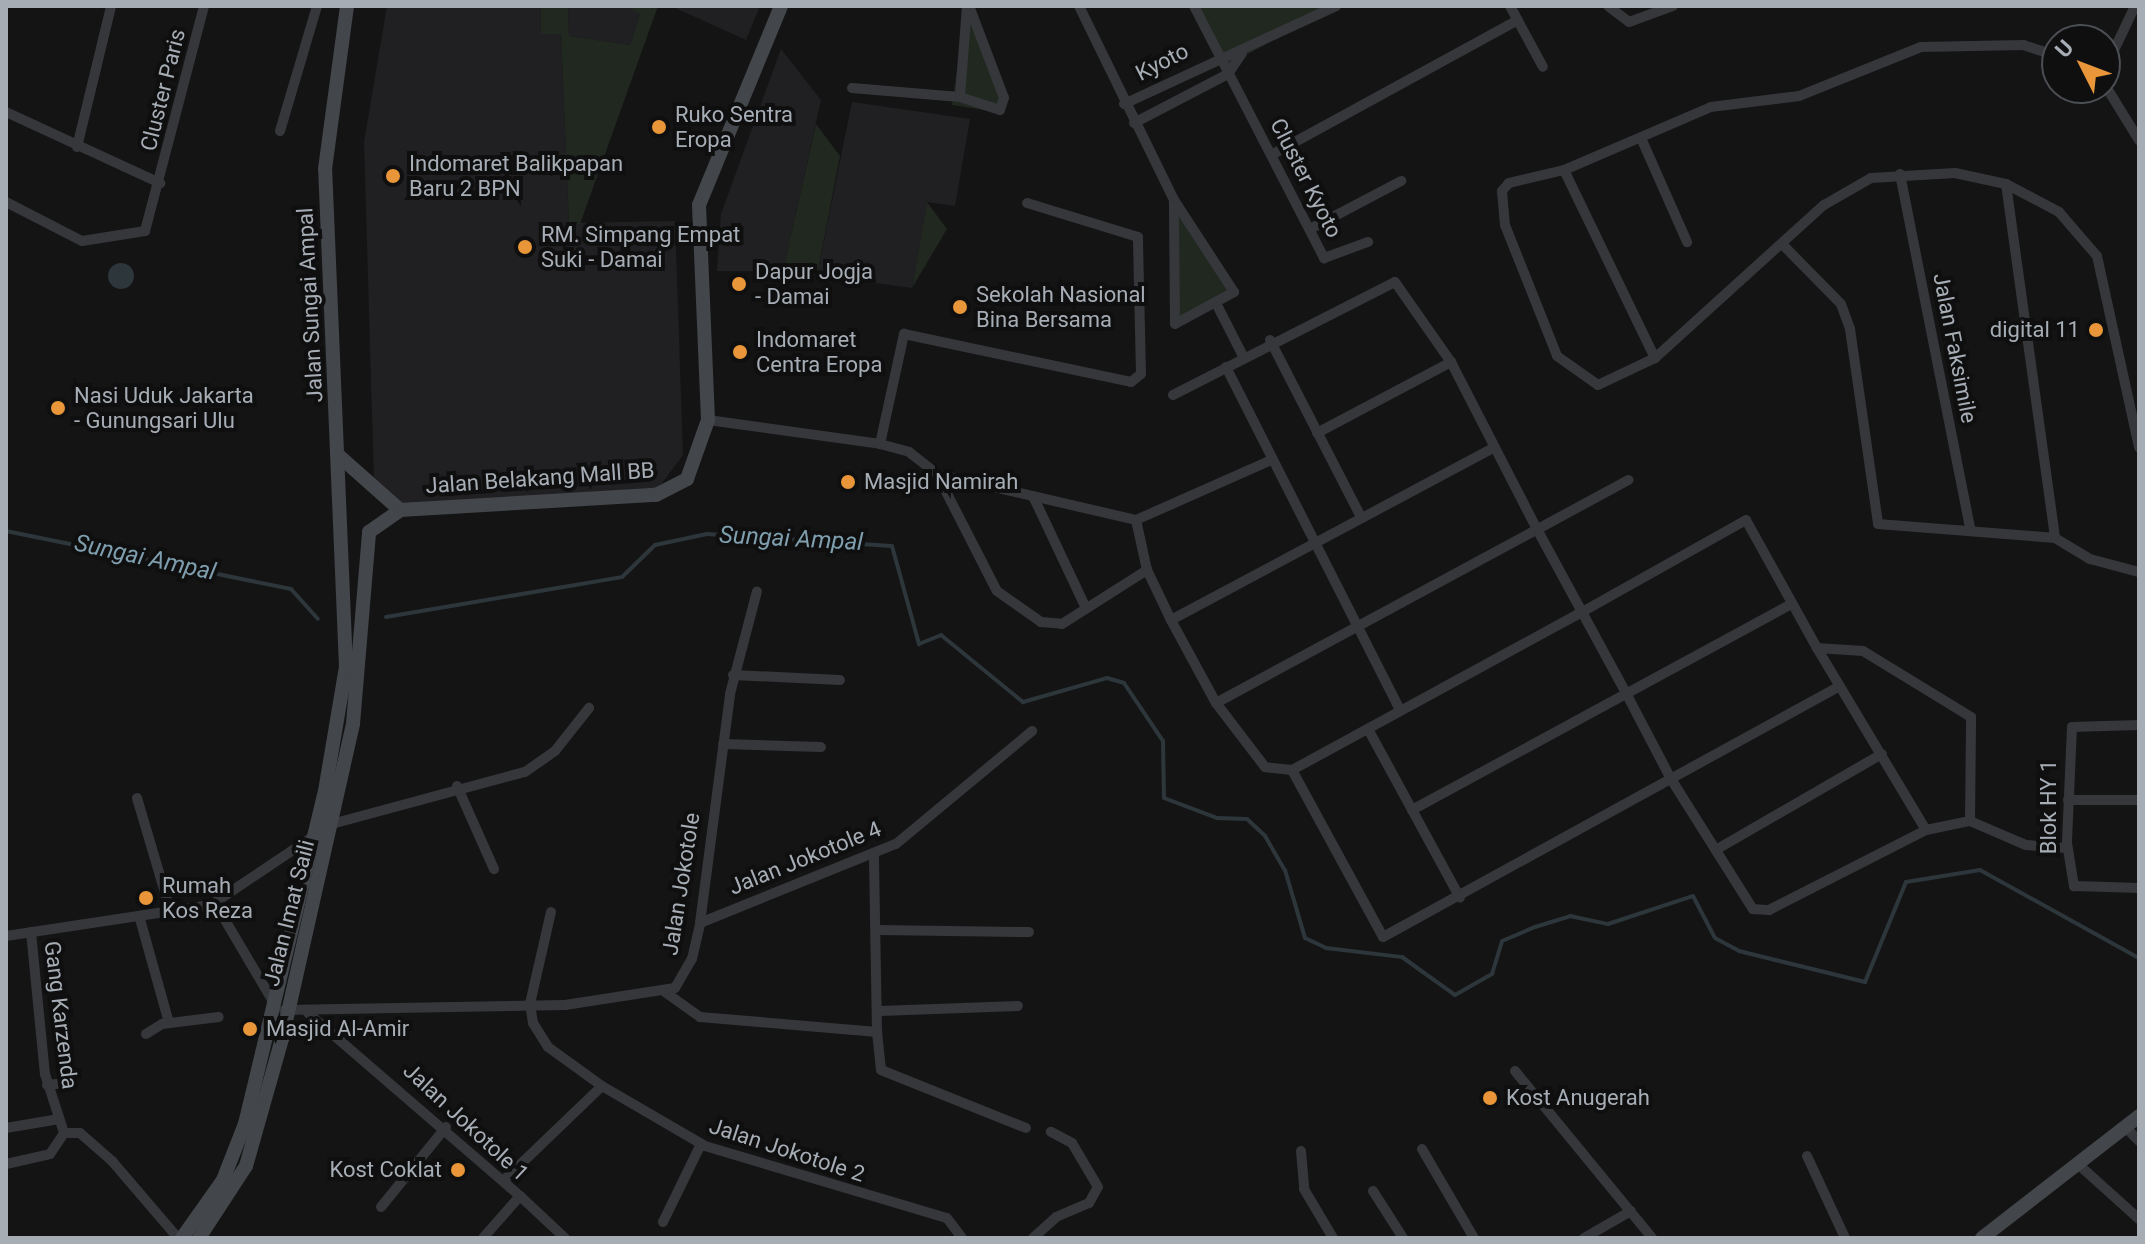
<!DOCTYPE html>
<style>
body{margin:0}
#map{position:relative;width:2145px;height:1244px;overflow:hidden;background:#141415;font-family:Roboto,sans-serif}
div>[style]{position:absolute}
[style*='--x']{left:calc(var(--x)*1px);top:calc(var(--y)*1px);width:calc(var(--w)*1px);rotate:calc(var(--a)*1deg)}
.built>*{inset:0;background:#202022}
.green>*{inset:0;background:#202820}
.water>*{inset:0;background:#2d363b}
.round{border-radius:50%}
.stream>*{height:4px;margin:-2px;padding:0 2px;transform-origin:2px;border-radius:2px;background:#2d363b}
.minor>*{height:10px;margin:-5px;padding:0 5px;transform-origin:5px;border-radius:5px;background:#35373a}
.secondary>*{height:14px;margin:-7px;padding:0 7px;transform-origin:7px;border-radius:7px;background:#43464a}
.dots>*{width:22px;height:22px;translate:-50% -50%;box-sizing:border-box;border:4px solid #0f0f10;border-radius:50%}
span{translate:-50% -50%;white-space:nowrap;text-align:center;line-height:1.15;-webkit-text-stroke:8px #0f0f10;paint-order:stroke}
.street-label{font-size:22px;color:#a6adb5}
.poi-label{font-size:22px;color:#a6adb5}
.left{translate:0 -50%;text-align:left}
.right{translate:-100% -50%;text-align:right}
.water-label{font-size:24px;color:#7f9faf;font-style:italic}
.frame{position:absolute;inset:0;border:8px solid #a6adb5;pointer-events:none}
.north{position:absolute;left:2041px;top:24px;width:80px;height:80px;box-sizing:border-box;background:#0f0f10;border:2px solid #4b4e52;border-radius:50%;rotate:312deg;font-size:22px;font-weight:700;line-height:32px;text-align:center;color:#a6adb5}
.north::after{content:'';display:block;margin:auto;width:28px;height:36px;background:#e89639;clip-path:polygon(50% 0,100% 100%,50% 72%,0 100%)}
</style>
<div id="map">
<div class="built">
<i style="clip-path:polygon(387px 6px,541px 6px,541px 34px,561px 34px,569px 223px,675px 221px,683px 455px,656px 491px,394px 504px,374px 480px,364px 142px)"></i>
<i style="clip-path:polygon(568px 6px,624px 6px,640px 14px,630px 45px,569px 36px)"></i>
<i style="clip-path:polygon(671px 6px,760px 6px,746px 40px)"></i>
<i style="clip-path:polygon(781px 49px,821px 100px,783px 271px,717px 271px,721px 214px)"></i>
<i style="clip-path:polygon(852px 102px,970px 119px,955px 206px,927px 202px,912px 288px,817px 275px)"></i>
</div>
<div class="green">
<i style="clip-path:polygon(541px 6px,568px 6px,569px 36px,630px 45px,640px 14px,624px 6px,658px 6px,580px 224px,569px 224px,561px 34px,541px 34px)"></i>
<i style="clip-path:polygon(966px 6px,969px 6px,1004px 113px,952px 105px)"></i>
<i style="clip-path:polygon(1194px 6px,1339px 6px,1225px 66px)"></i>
<i style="clip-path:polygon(816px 124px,840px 156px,817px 275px,783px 271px)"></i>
<i style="clip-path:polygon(927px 202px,947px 229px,912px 288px)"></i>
<i style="clip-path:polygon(1175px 208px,1231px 297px,1175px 321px)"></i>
</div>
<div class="water">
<i class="round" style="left:108px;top:263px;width:26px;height:26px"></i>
</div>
<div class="stream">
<i style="--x:6;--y:531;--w:291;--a:11.5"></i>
<i style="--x:291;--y:589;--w:40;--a:48"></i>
<i style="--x:386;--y:617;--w:239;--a:-9.6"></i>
<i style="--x:622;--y:577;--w:46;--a:-44.1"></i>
<i style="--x:655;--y:545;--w:53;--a:-11.9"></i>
<i style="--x:707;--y:534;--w:185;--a:3.7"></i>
<i style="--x:892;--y:546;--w:102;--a:74.6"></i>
<i style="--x:919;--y:644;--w:24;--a:-22"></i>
<i style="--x:941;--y:635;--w:106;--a:39.3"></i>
<i style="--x:1023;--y:702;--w:87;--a:-15.9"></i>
<i style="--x:1107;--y:678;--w:18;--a:16"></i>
<i style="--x:1124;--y:683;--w:70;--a:56.1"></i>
<i style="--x:1163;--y:741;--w:57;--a:89"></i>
<i style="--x:1164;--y:798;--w:57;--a:20.7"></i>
<i style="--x:1217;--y:818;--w:30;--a:2"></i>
<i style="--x:1247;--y:819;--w:25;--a:43"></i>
<i style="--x:1265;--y:836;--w:39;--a:60"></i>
<i style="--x:1285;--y:870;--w:71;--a:73.6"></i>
<i style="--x:1305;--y:938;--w:23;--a:25"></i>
<i style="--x:1326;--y:948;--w:77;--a:6.8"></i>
<i style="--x:1402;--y:957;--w:65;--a:35.6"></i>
<i style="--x:1455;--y:995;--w:43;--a:-29.6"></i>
<i style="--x:1492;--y:974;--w:34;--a:-73"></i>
<i style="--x:1502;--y:941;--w:36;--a:-23"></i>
<i style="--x:1535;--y:927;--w:37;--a:-17"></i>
<i style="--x:1570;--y:916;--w:39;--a:12"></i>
<i style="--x:1608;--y:924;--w:89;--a:-18.2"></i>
<i style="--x:1693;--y:896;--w:47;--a:62.4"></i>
<i style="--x:1715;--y:938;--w:27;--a:28"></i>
<i style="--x:1739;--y:951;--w:130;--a:13.8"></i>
<i style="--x:1865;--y:982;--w:108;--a:-67.7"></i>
<i style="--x:1906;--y:882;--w:75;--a:-9.2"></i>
<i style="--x:1980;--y:870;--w:182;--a:29"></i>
</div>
<div class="minor">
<i style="--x:1079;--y:6;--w:216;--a:63.9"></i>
<i style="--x:1174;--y:200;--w:110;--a:56.9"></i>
<i style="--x:1234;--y:292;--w:67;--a:151.5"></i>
<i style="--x:1175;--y:324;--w:124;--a:-90.5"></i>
<i style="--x:1194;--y:6;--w:284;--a:62.7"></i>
<i style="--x:1324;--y:258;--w:47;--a:-20"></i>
<i style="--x:1510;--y:6;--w:69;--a:61.6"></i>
<i style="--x:1608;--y:6;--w:26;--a:37"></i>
<i style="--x:1629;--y:22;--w:47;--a:-20"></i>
<i style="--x:2057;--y:56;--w:35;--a:-162"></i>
<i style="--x:2024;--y:45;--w:103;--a:178.9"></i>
<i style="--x:1921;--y:47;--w:131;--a:158.1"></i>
<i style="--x:1799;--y:96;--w:89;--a:172.9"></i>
<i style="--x:1711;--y:107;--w:160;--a:156.8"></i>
<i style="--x:1564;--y:170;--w:57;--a:166.7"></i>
<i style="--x:1509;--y:183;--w:11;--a:131"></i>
<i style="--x:1502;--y:191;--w:34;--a:85"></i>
<i style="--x:1505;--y:225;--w:141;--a:68.3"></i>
<i style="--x:1557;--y:356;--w:50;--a:35.3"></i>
<i style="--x:1598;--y:385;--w:63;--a:-25.3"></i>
<i style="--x:1655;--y:358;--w:228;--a:-42.2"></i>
<i style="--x:1824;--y:205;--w:54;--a:-29.9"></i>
<i style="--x:1871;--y:178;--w:84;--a:-3.4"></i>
<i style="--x:1955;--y:173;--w:52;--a:12.2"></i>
<i style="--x:2006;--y:184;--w:60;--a:27.8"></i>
<i style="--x:2059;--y:212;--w:58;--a:49.2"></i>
<i style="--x:2097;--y:256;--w:196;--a:77.6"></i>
<i style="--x:2105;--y:69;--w:70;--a:-64.5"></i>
<i style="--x:2105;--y:85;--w:65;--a:58.3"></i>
<i style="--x:852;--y:88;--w:108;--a:4.8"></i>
<i style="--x:960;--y:97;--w:42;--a:18"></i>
<i style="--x:1000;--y:110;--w:13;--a:-72"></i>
<i style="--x:1004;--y:98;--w:98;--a:-110.8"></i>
<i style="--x:960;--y:97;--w:91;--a:-85.6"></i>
<i style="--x:1124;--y:104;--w:234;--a:-24.8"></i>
<i style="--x:6;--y:112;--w:170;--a:24.8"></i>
<i style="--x:1134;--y:123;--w:106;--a:-27.5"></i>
<i style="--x:1228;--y:74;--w:25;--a:-56"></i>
<i style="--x:280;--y:131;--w:130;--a:-73.5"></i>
<i style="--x:1641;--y:138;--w:114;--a:66.1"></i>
<i style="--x:77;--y:147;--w:145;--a:-76.4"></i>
<i style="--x:1273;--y:154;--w:279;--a:-28.7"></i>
<i style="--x:1564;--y:170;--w:209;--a:64.2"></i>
<i style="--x:1900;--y:174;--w:362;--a:78.8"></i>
<i style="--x:2006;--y:184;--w:357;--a:82.1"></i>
<i style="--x:6;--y:202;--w:85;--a:27.2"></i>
<i style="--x:82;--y:241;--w:64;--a:-9"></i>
<i style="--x:145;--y:231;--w:233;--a:-75.3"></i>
<i style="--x:1312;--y:228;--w:101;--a:-27.8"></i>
<i style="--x:1784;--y:246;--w:81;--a:45.5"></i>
<i style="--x:1841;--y:304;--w:27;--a:70"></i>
<i style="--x:1850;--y:329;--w:197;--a:81.8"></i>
<i style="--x:1878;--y:524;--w:178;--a:4.5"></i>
<i style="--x:2055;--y:538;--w:41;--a:31"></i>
<i style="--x:2090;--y:559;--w:51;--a:14.9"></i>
<i style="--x:1218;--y:307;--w:57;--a:63"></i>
<i style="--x:1270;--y:340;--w:199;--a:62.8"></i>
<i style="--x:1226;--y:367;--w:385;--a:63.1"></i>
<i style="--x:1173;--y:395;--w:249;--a:-27"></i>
<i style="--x:1395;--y:282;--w:98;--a:55"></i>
<i style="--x:1451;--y:362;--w:190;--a:62.8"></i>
<i style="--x:1538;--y:531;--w:184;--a:61.5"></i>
<i style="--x:1626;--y:693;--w:97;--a:62.4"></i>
<i style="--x:1671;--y:779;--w:154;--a:57.8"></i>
<i style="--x:1753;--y:909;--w:16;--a:4"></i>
<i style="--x:1769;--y:910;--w:176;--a:-27"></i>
<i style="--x:1926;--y:830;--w:45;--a:-11.6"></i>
<i style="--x:1970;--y:821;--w:104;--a:-89.4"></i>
<i style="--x:1971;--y:717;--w:127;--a:-148.6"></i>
<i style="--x:1863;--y:651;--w:46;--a:-176.3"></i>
<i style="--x:1817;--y:648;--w:146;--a:-119"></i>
<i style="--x:1746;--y:520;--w:188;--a:150.7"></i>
<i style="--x:1582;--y:612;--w:330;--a:151.4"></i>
<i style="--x:1292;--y:770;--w:27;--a:-174"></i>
<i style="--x:1265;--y:767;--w:81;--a:-127.4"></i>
<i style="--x:1216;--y:703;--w:94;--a:-118.5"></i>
<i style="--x:1171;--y:620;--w:55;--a:-115.6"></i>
<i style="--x:1147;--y:570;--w:51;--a:-102.4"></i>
<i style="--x:1136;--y:520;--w:145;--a:-23.9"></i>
<i style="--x:708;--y:420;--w:174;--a:7.9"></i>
<i style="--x:880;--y:444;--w:30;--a:15"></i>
<i style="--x:909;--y:452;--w:36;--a:38"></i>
<i style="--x:937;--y:474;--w:204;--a:13"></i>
<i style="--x:1317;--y:433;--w:152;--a:-27.9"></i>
<i style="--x:880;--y:444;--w:113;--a:-77.7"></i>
<i style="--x:904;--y:334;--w:232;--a:11.9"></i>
<i style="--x:1131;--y:382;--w:13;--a:-39"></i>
<i style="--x:1141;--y:374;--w:137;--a:-91.3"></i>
<i style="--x:1138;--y:237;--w:116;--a:-163"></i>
<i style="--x:937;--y:474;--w:131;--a:62.9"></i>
<i style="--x:997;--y:591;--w:54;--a:35.2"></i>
<i style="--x:1041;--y:622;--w:21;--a:5"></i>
<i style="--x:1062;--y:624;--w:101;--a:-32.4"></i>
<i style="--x:1033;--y:496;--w:122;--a:64.7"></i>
<i style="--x:1171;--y:620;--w:367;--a:-28.1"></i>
<i style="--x:1817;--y:648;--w:212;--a:59.1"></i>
<i style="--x:733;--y:675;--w:107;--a:2.7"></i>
<i style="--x:1216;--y:703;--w:469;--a:-28.4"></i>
<i style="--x:2139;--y:725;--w:67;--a:178.3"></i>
<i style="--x:2072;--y:727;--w:116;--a:92.5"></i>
<i style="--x:2067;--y:843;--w:44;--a:80.8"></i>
<i style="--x:2074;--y:886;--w:65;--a:1.8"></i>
<i style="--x:1368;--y:729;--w:192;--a:61.4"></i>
<i style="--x:723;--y:744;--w:98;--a:1.8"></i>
<i style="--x:1292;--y:770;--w:190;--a:61.4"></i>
<i style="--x:1383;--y:937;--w:519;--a:-28.79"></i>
<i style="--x:457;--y:786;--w:91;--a:66"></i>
<i style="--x:137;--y:798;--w:120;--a:73.5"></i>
<i style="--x:2068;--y:800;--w:71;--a:0"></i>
<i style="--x:1412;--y:810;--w:431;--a:-28.5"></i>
<i style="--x:1970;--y:821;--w:61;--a:23.2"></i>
<i style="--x:2026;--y:845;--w:41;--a:4.2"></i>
<i style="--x:328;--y:825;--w:204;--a:-15.1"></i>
<i style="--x:525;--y:772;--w:37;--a:-35"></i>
<i style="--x:555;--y:751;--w:55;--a:-51.7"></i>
<i style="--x:1719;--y:848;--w:188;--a:-30"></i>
<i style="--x:215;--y:903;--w:116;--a:59.5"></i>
<i style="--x:551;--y:912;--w:94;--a:102.9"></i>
<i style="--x:530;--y:1004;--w:19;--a:81"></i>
<i style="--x:533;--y:1023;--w:28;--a:58"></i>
<i style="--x:548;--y:1047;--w:67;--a:35.8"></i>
<i style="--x:140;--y:919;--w:108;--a:74.4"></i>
<i style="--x:700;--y:923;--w:211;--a:-22"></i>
<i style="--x:896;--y:844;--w:177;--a:-39.7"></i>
<i style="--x:879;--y:930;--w:150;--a:0.8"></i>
<i style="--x:31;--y:932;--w:143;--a:84.4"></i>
<i style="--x:45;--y:1074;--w:62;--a:72.1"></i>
<i style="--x:6;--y:936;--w:207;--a:-8.6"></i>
<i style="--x:211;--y:905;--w:125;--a:-33.9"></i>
<i style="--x:665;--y:992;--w:43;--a:35.5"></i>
<i style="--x:700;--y:1017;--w:178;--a:4.8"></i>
<i style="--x:877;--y:1032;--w:177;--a:-91"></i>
<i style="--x:284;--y:1010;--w:281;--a:-1"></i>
<i style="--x:565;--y:1005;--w:111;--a:-8.8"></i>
<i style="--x:675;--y:988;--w:34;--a:-60"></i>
<i style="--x:692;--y:959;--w:37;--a:-77"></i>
<i style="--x:700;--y:923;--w:231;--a:-82.5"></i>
<i style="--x:730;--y:694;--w:106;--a:-75.3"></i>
<i style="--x:880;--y:1011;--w:138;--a:-2.1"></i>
<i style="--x:308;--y:1013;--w:280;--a:40.8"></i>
<i style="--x:520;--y:1196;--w:56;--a:131.4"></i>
<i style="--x:877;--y:1032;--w:38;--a:84"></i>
<i style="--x:881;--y:1070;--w:156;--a:21.8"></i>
<i style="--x:146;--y:1034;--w:19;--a:-32"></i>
<i style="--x:162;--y:1024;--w:57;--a:-7"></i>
<i style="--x:1515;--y:1071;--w:216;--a:50.6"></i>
<i style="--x:47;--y:1085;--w:18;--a:-6"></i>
<i style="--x:2125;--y:1127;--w:20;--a:45"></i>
<i style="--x:6;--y:1128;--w:54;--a:-9.6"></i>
<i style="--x:64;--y:1133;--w:16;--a:0"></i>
<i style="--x:80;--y:1133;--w:43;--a:41.2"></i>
<i style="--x:112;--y:1161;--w:101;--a:49.4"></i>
<i style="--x:1422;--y:1149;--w:103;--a:59.7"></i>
<i style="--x:1301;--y:1151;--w:38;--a:85"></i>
<i style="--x:1304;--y:1189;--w:57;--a:59.4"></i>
<i style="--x:1807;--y:1156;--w:90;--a:65.1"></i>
<i style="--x:6;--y:1164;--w:45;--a:-12.8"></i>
<i style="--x:50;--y:1154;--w:25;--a:-56"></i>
<i style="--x:2079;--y:1165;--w:81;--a:42"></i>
<i style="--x:503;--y:1181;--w:137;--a:-43.8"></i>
<i style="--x:602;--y:1086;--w:119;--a:30.2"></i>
<i style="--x:705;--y:1146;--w:252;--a:16.6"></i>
<i style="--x:947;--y:1218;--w:25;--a:53"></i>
<i style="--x:1373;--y:1191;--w:56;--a:57.4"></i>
<i style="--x:520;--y:1196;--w:62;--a:43"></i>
<i style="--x:381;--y:1207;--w:103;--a:-50.9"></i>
<i style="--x:663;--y:1222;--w:87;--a:-64"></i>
<i style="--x:1033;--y:1238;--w:31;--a:-42"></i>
<i style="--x:1056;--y:1217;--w:36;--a:-23"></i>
<i style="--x:1089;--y:1203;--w:18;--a:-61"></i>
<i style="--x:1098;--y:1187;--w:51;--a:-120.6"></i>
<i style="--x:1072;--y:1143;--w:24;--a:-152"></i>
<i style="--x:1584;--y:1238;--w:54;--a:-29.9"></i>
</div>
<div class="secondary">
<i style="--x:338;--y:455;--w:83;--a:41.6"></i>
<i style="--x:182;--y:1238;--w:71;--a:-54.7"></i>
<i style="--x:223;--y:1180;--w:60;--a:-68.6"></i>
<i style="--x:245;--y:1124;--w:342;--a:-76.5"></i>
<i style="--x:325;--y:791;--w:126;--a:-80.4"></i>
<i style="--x:346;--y:667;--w:498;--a:-92.4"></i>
<i style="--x:325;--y:169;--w:164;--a:-82.3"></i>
<i style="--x:199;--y:1238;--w:86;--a:-56.9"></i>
<i style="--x:246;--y:1166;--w:132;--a:-74.2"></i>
<i style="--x:282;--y:1039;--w:323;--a:-77.3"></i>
<i style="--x:353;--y:724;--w:193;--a:-85.2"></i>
<i style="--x:369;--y:532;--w:38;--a:-35"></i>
<i style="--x:400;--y:510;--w:256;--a:-3.4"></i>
<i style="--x:656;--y:495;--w:35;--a:-27"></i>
<i style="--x:687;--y:479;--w:63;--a:-70.4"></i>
<i style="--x:708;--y:420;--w:215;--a:-92.4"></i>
<i style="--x:699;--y:205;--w:215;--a:-67.6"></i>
<i style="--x:1982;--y:1238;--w:199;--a:-37.8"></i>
</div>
<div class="dots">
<i style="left:659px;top:127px;background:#e89639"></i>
<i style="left:393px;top:176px;background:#e89639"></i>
<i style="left:525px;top:247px;background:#e89639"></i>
<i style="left:739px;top:284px;background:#e89639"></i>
<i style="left:960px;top:307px;background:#e89639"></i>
<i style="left:2096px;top:330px;background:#e89639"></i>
<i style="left:740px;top:352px;background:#e89639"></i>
<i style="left:58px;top:408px;background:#e89639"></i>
<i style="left:848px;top:482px;background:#e89639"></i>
<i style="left:146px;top:898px;background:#e89639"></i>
<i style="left:250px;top:1029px;background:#e89639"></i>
<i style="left:1490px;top:1098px;background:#e89639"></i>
<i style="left:458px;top:1170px;background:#e89639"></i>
</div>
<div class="street-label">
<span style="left:1162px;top:62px;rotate:-27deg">Kyoto</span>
<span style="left:163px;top:90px;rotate:-76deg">Cluster Paris</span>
<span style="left:1306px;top:178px;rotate:63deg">Cluster Kyoto</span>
<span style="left:310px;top:305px;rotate:-93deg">Jalan Sungai Ampal</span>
<span style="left:1955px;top:348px;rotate:79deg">Jalan Faksimile</span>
<span style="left:540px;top:478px;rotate:-4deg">Jalan Belakang Mall BB</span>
<span style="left:2049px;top:807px;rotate:-90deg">Blok HY 1</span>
<span style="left:805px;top:858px;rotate:-22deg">Jalan Jokotole 4</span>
<span style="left:681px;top:884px;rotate:-81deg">Jalan Jokotole</span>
<span style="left:289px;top:913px;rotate:-76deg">Jalan Imat Saili</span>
<span style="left:61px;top:1015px;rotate:83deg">Gang Karzenda</span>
<span style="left:466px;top:1122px;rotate:43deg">Jalan Jokotole 1</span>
<span style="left:787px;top:1150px;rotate:18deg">Jalan Jokotole 2</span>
</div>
<div class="poi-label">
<span class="left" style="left:675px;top:127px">Ruko Sentra<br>Eropa</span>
<span class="left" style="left:409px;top:176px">Indomaret Balikpapan<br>Baru 2 BPN</span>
<span class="left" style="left:541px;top:247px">RM. Simpang Empat<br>Suki - Damai</span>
<span class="left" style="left:755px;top:284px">Dapur Jogja<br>- Damai</span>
<span class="left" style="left:976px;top:307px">Sekolah Nasional<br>Bina Bersama</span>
<span class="right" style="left:2080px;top:330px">digital 11</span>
<span class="left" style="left:756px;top:352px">Indomaret<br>Centra Eropa</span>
<span class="left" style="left:74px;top:408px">Nasi Uduk Jakarta<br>- Gunungsari Ulu</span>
<span class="left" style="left:864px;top:482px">Masjid Namirah</span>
<span class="left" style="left:162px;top:898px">Rumah<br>Kos Reza</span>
<span class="left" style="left:266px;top:1029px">Masjid Al-Amir</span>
<span class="left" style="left:1506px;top:1098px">Kost Anugerah</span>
<span class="right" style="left:442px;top:1170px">Kost Coklat</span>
</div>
<div class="water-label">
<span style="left:791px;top:539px;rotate:3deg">Sungai Ampal</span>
<span style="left:145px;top:558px;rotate:12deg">Sungai Ampal</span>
</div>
<div class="frame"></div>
<div class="north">U</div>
</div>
